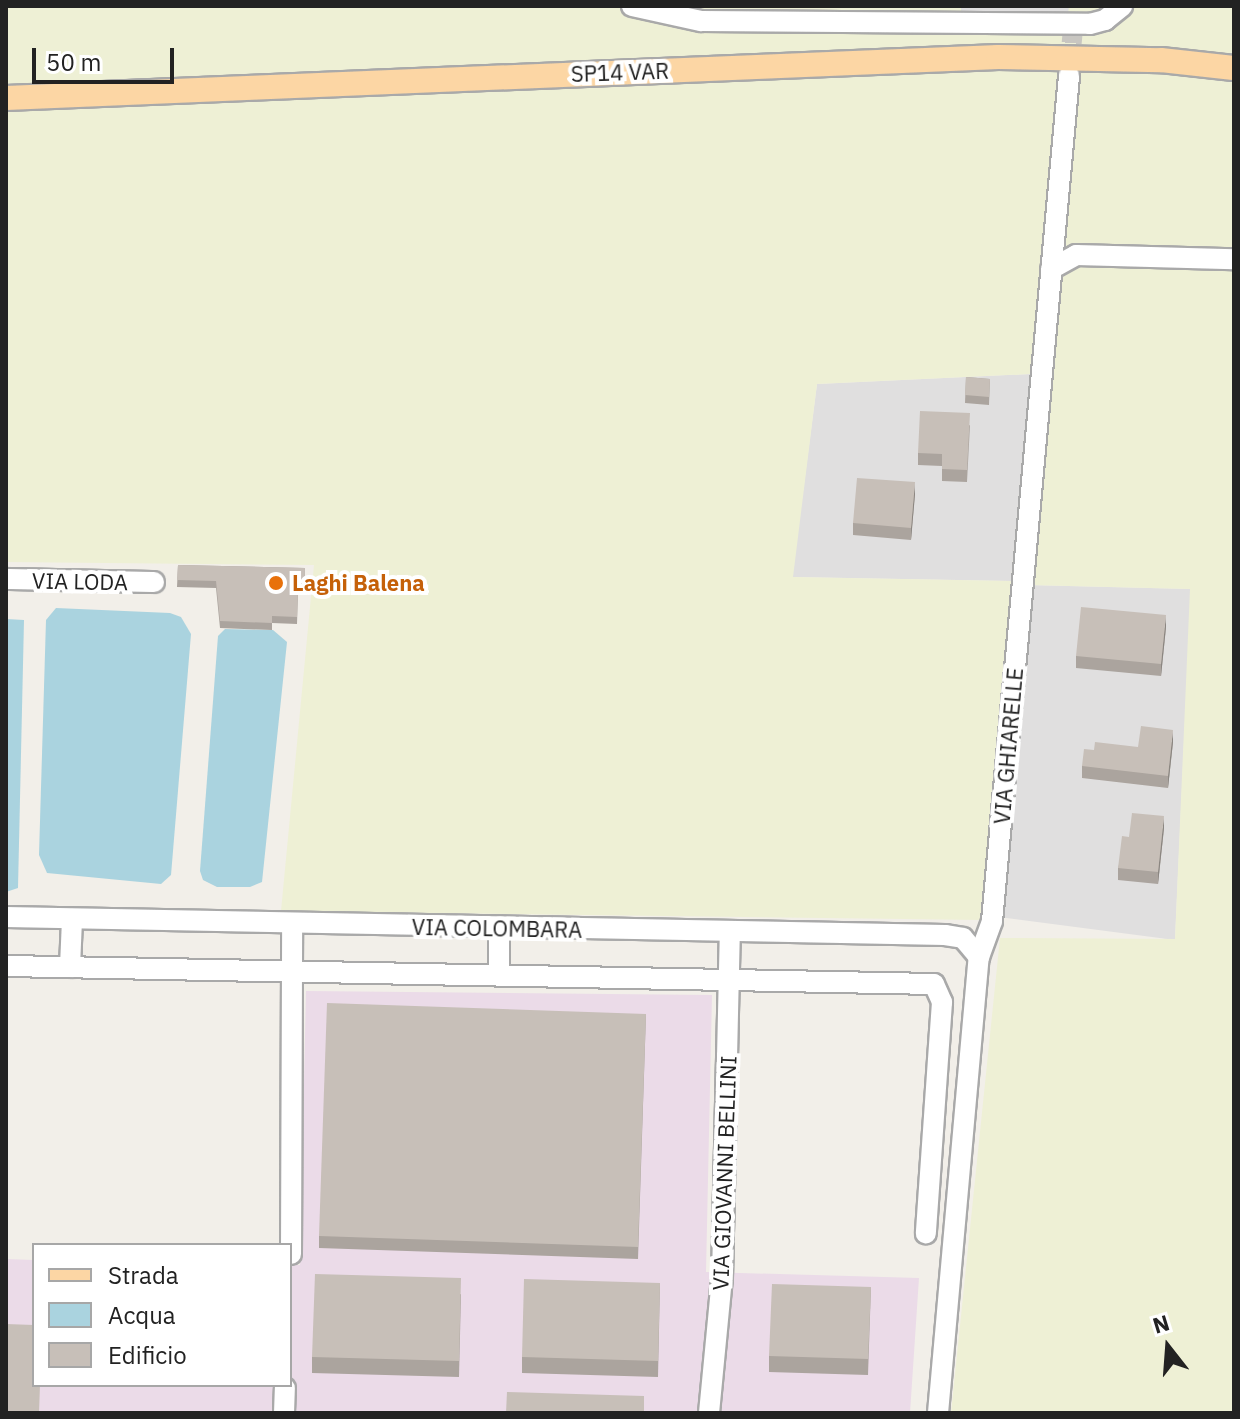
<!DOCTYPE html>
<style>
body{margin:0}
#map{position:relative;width:1240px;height:1419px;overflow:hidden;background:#f2efe9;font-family:"IBM Plex Sans",sans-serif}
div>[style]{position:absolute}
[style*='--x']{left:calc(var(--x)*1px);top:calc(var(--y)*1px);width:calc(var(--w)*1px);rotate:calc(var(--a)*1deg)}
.residential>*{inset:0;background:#e0dfdf}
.industrial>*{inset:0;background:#ebdbe8}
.farmland>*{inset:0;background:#eef0d5}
.water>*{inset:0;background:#aad3df}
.minor-tunnel>*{height:20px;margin-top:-10px;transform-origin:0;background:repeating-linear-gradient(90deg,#c8c6c1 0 20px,transparent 0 30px)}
.roads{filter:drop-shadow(2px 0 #a9a9a9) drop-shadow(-2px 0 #a9a9a9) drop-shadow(0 2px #a9a9a9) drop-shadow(0 -2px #a9a9a9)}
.minor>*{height:20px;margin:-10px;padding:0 10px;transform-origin:10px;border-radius:10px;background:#fff}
.major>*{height:24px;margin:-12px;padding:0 12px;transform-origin:12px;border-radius:12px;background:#fcd6a4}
.wall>*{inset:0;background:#aba49e}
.shaded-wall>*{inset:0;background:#8b8681}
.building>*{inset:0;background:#c7bfb8}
.dots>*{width:22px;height:22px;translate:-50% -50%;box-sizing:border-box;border:4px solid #fff;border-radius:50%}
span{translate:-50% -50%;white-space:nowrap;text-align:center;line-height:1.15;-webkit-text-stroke:8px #fff;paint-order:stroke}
.street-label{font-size:22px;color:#222}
.food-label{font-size:22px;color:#c56008;font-weight:700}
.left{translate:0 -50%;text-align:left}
.frame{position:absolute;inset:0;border:8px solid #222;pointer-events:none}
.legend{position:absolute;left:32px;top:1243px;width:260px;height:144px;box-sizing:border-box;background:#fff;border:2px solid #a7a7a7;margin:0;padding:10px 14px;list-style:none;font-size:24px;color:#222}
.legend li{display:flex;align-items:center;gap:16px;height:40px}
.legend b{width:40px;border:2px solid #a7a7a7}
.north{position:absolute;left:1128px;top:1307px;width:80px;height:80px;-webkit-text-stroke:6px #fff;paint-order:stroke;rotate:343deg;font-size:22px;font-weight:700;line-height:32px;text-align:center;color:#222}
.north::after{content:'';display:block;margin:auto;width:28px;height:36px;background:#222;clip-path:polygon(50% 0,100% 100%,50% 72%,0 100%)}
.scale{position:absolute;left:32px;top:48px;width:142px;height:36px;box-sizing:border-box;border:4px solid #222;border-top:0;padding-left:10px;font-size:24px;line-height:28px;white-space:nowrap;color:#222;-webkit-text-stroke:6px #fff;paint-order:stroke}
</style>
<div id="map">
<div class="residential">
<i style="clip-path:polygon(961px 6px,1069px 6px,1069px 14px,961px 11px)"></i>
<i style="clip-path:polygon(1031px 374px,1011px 581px,792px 577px,817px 384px)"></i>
<i style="clip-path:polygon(1028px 585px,1191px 589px,1175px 940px,999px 917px)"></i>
</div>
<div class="industrial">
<i style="clip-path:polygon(306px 991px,712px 995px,706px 1272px,919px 1278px,910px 1413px,6px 1413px,6px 1259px,34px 1260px,34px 1385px,290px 1385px,290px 1265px,300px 1265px)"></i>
</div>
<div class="farmland">
<i style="clip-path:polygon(evenodd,6px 6px,961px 6px,961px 11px,1068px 14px,1069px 6px,1234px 6px,1234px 1413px,951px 1413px,1000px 938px,1175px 939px,1190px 589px,1028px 585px,984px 920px,281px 911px,314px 565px,6px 562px,6px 6px,1030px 374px,1011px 581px,793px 577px,817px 384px,1030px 374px)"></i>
</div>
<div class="water">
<i style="clip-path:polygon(56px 608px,170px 613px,181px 617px,191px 634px,171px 875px,161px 884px,47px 873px,39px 855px,46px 620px)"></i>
<i style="clip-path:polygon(6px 619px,24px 620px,18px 888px,6px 892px)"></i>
<i style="clip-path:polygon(225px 629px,273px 630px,287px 642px,262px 882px,250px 887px,217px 887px,203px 880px,200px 871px,218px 636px)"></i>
</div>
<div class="minor-tunnel">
<i style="--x:1069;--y:73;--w:56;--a:-84.9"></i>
</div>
<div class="roads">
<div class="minor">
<i style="--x:632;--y:6;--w:71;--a:12.3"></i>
<i style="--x:701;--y:21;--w:389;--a:0.4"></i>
<i style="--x:1090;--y:24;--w:16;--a:-15"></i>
<i style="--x:1105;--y:20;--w:22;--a:-39"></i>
<i style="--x:1051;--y:269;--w:29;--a:-29"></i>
<i style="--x:1076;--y:255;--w:158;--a:1.5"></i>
<i style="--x:6;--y:579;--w:148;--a:1.2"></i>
<i style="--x:6;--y:917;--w:939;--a:1.1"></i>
<i style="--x:945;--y:935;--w:18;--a:9"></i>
<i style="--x:963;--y:938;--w:25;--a:50"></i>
<i style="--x:499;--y:928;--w:46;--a:90"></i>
<i style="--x:6;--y:966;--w:928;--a:1.11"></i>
<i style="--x:934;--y:984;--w:20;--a:66"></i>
<i style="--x:942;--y:1002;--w:232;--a:94"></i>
<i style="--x:70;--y:967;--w:48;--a:-87.6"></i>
<i style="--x:291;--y:1254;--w:330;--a:-89.8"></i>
<i style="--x:284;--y:1413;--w:25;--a:-88"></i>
<i style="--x:709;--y:1413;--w:136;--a:-84.5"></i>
<i style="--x:722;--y:1278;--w:346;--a:-88.7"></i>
<i style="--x:938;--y:1413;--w:458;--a:-84.9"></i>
<i style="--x:979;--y:957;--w:38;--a:-70"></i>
<i style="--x:992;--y:921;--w:849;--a:-84.79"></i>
</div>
<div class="major">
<i style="--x:6;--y:98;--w:993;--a:-2.37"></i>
<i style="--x:998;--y:57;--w:163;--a:1.1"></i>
<i style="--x:1161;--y:60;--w:73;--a:6.3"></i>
</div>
</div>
<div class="wall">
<i style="clip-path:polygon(966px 377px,990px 379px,989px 405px,965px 403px)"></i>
<i style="clip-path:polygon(970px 425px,967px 482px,942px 481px,942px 466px,918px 465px,918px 453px)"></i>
<i style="clip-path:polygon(915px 494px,911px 540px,853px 535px,853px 523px)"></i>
<i style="clip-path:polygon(178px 565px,305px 568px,304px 592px,298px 592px,297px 624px,272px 623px,272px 630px,220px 628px,216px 588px,177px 587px)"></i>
<i style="clip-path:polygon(1166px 627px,1161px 676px,1076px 668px,1076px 656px)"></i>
<i style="clip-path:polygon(1173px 742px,1168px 788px,1082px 778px,1082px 766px,1094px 750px,1138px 747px)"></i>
<i style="clip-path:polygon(1164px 828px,1158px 884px,1118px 880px,1118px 868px,1129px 837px)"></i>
<i style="clip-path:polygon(646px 1014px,638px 1259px,319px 1248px,319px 1236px)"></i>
<i style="clip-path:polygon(660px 1283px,658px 1377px,522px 1373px,522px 1357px)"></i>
<i style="clip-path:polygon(871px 1287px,868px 1375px,769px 1372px,769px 1356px)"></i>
<i style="clip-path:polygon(461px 1294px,459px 1377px,312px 1373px,312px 1357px)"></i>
</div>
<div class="shaded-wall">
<i style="clip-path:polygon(915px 482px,915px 494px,911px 540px,911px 528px)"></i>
<i style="clip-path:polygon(1166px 615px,1166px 627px,1161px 676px,1161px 664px)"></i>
<i style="clip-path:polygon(1173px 730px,1173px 742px,1168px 788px,1168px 776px)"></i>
<i style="clip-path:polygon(1164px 816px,1164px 828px,1158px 884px,1158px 872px)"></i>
</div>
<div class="building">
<i style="clip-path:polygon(966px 377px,990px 379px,989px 397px,965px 395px)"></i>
<i style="clip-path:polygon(920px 411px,970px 413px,967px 470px,942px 469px,942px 454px,918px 453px)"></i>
<i style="clip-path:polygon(857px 478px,915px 482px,911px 528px,853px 523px)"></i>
<i style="clip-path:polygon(178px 565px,305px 568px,304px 585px,298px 585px,297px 617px,272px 616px,272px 623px,220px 621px,216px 581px,177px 580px)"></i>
<i style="clip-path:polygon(1081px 607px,1166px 615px,1161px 664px,1076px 656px)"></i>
<i style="clip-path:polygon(1141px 726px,1173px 730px,1168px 776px,1082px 766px,1084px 749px,1094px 750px,1095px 742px,1138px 747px)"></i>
<i style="clip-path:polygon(1132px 813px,1164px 816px,1158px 872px,1118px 868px,1122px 836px,1129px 837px)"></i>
<i style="clip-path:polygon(327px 1003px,646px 1014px,638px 1247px,319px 1236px)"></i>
<i style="clip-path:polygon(315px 1274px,461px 1278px,459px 1361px,312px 1357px)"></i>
<i style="clip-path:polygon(524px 1279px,660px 1283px,658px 1361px,522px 1357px)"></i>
<i style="clip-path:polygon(772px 1284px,871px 1287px,868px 1359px,769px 1356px)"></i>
<i style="clip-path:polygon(6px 1324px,34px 1325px,34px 1385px,40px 1385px,39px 1413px,6px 1413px)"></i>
<i style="clip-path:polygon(507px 1392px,644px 1396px,644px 1413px,506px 1413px)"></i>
</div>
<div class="dots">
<i style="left:276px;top:583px;background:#e8710a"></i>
</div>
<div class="street-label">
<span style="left:620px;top:72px;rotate:-2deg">SP14 VAR</span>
<span style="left:80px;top:581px;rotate:1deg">VIA LODA</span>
<span style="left:1008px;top:746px;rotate:-85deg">VIA GHIARELLE</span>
<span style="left:497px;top:928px;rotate:1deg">VIA COLOMBARA</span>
<span style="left:724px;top:1173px;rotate:-88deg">VIA GIOVANNI BELLINI</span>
</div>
<div class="food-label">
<span class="left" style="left:292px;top:583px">Laghi Balena</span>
</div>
<div class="frame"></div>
<ul class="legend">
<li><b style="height:10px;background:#fcd6a4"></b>Strada</li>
<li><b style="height:22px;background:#aad3df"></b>Acqua</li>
<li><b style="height:22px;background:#c7bfb8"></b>Edificio</li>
</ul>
<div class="north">N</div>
<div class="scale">50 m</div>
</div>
